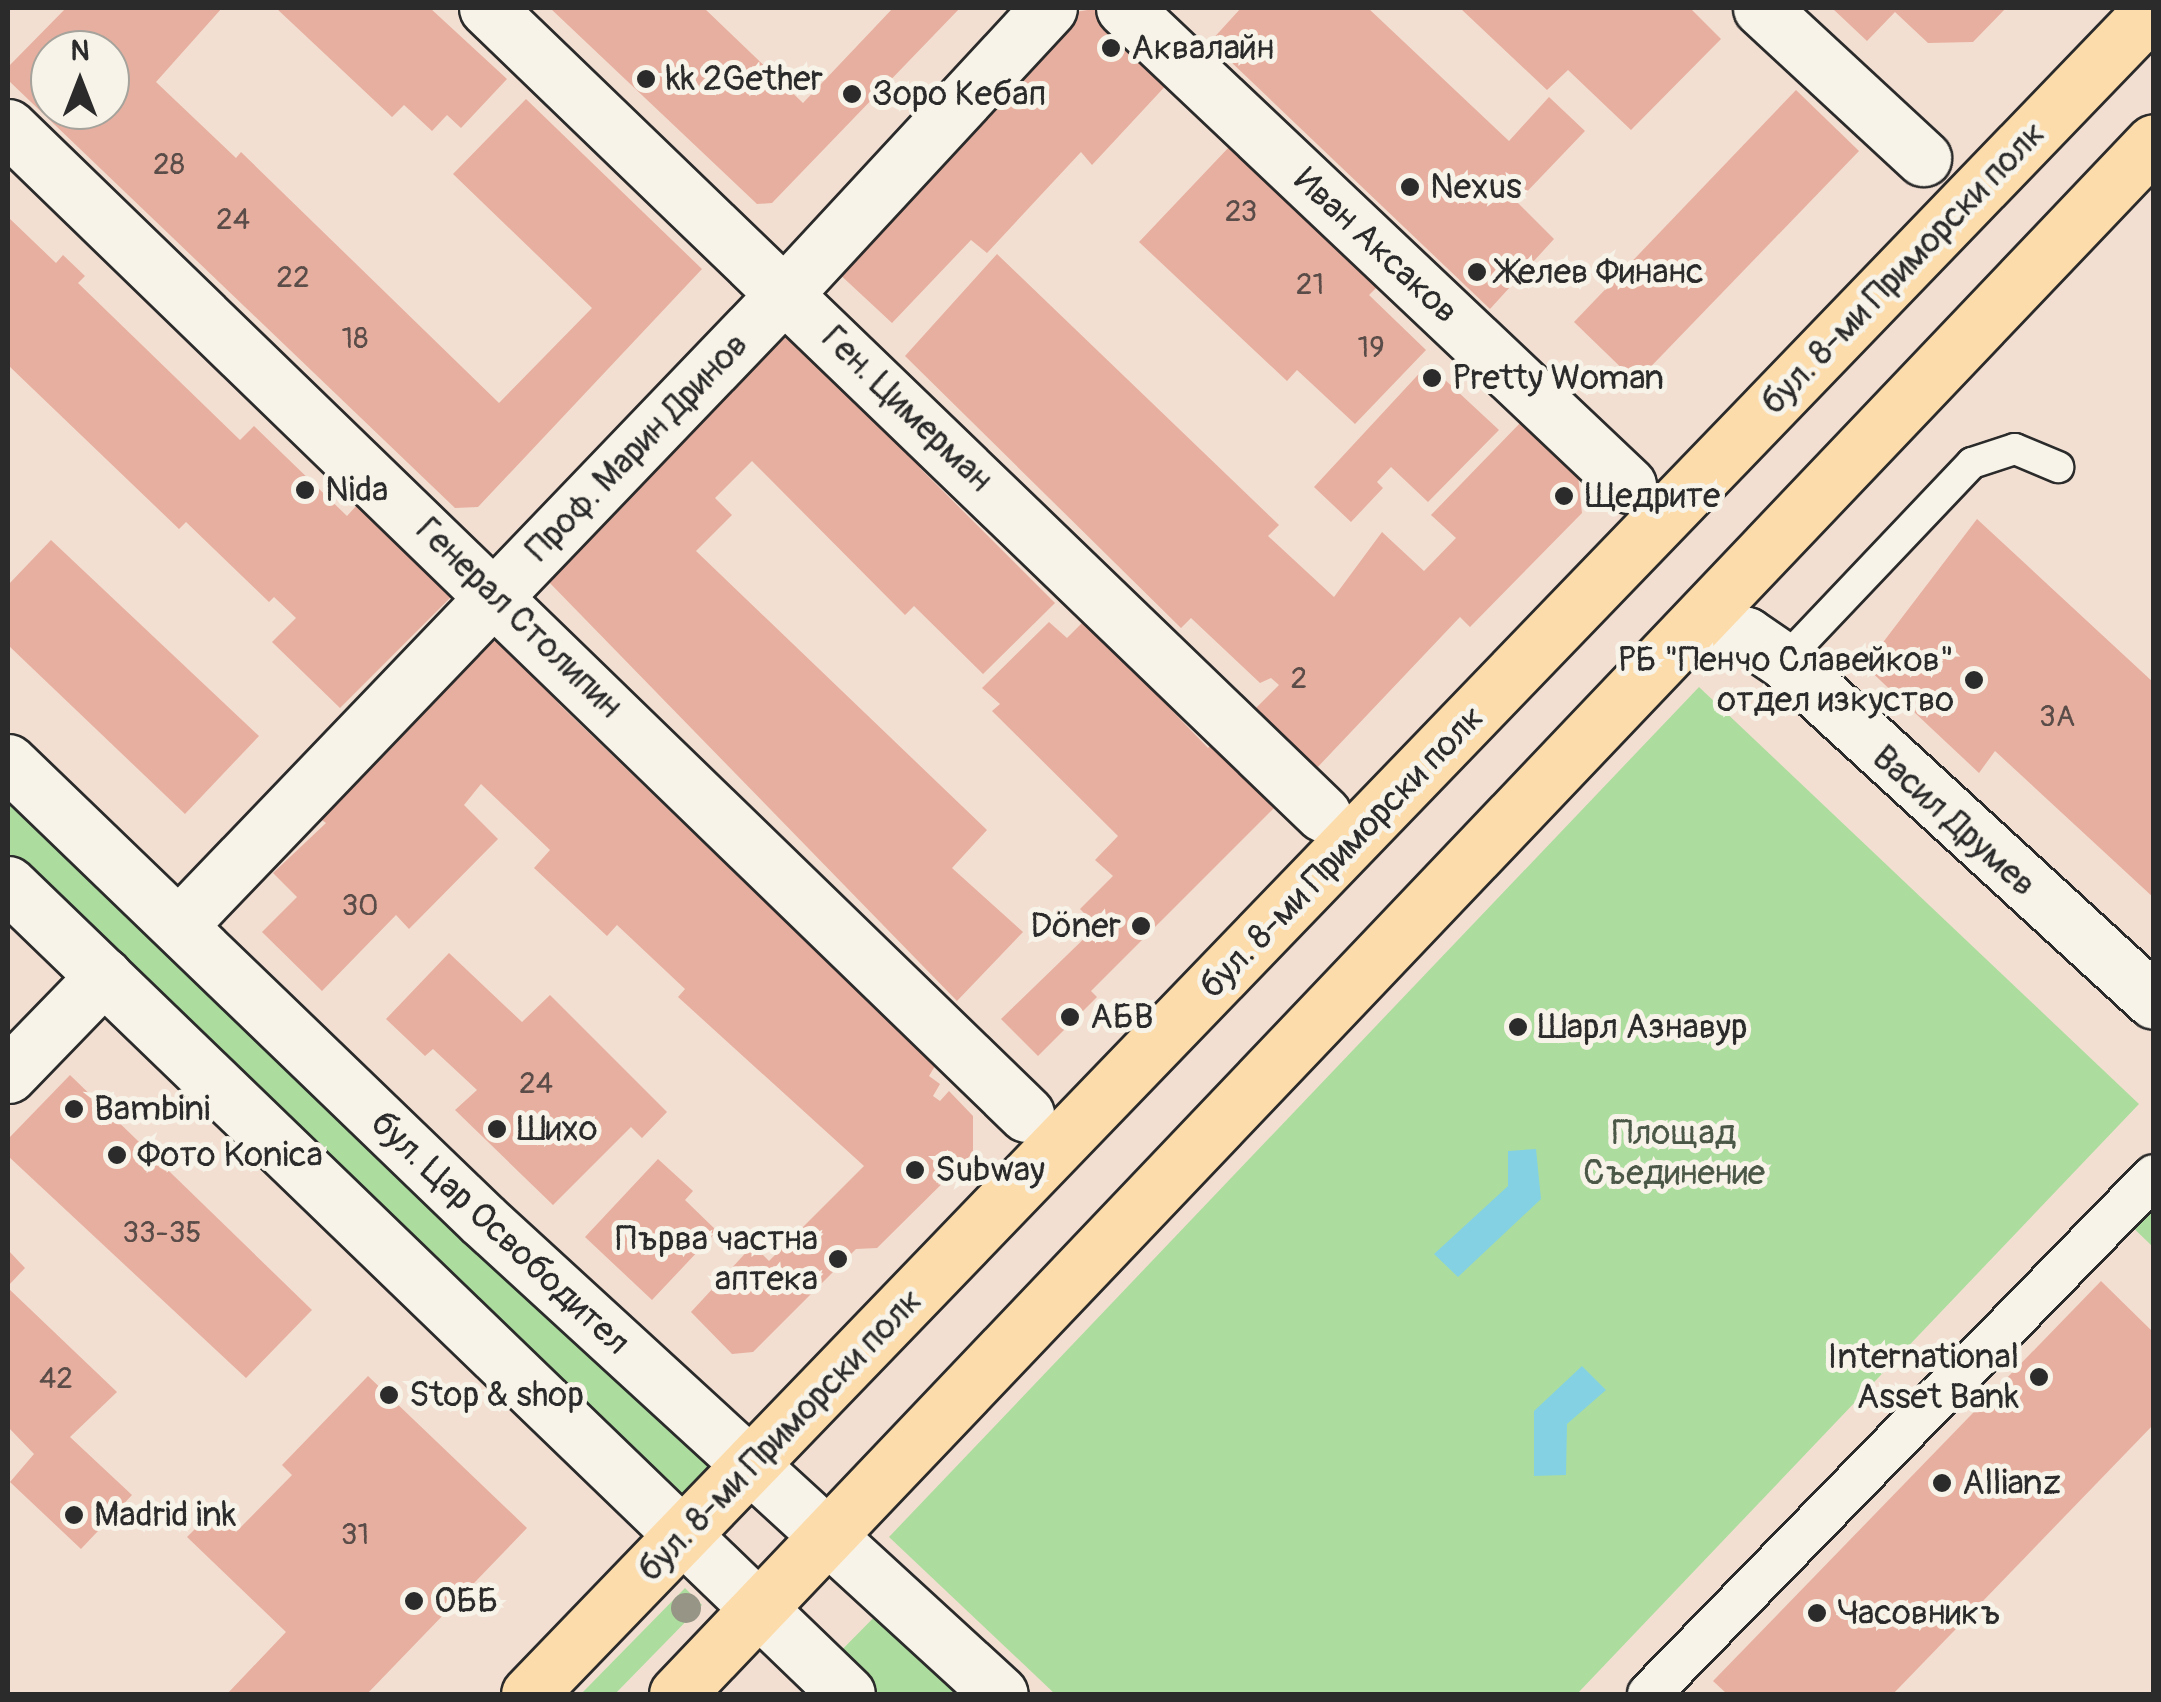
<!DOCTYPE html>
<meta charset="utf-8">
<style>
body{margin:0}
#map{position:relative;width:2161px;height:1702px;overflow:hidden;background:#f2dfd2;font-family:Pangolin,sans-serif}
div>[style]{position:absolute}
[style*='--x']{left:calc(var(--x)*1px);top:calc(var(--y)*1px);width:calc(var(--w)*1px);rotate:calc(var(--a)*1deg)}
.green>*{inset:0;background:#acdd9e}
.water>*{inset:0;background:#84d1e3}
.building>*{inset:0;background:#e7af9f}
.roads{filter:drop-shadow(2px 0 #2b2b2b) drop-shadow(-2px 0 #2b2b2b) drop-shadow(0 2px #2b2b2b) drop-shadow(0 -2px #2b2b2b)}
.service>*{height:30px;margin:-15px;padding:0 15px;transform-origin:15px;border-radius:15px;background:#f7f3e8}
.pedestrian>*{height:42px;margin:-21px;padding:0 21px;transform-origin:21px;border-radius:21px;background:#f7f3e8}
.minor>*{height:55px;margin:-27.5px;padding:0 27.5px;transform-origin:27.5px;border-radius:27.5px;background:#f7f3e8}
.secondary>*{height:55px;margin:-27.5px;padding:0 27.5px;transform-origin:27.5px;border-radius:27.5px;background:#f7f3e8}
.primary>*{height:55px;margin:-27.5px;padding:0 27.5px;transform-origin:27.5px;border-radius:27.5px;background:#fddcac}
.trees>*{width:30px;height:30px;margin:-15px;border-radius:50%;background:#969586}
.dots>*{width:28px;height:28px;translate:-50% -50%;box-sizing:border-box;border:5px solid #f7f3e8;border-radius:50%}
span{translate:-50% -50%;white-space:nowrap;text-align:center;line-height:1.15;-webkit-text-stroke:10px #f7f3e8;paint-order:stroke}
.number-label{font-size:30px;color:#5a4c48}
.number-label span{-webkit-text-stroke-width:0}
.poi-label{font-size:35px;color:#2b2b2b}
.left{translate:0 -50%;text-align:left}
.right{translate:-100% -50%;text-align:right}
.street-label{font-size:35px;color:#2b2b2b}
.park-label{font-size:35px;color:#4b5848}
.frame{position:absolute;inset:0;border:10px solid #2b2b2b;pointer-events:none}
.north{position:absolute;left:30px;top:30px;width:100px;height:100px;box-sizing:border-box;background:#f7f3e8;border:2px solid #a5a39c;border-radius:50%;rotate:0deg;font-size:28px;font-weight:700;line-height:40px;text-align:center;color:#2b2b2b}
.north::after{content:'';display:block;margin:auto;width:35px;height:45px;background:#2b2b2b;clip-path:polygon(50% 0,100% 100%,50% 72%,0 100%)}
</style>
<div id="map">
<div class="green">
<i style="clip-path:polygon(1699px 687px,2139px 1104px,1577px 1694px,1055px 1694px,889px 1537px)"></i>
<i style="clip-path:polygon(8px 762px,751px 1467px,687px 1533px,8px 884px)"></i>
<i style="clip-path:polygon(2153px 1176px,2153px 1247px,2118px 1213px)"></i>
<i style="clip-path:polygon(685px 1588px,702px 1605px,615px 1694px,581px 1694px)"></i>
<i style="clip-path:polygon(895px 1596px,998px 1694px,847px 1694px,822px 1670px)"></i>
</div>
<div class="water">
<i style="clip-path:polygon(1536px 1149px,1541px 1199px,1458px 1277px,1434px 1254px,1508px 1186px,1508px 1151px)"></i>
<i style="clip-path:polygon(1582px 1366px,1606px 1390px,1567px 1424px,1566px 1475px,1534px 1476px,1534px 1411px)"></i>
</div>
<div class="building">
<i style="clip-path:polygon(evenodd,66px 8px,222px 8px,156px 82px,236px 158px,241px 152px,499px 403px,592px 308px,453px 174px,526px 99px,702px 269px,478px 507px,455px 508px,8px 80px,8px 67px,66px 8px,50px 50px,110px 50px,110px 110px,50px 110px,50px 50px)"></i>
<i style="clip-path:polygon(276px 8px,430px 8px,507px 79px,461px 128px,447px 115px,432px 131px,404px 105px,392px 117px)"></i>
<i style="clip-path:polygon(550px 8px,704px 8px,803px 103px,893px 8px,960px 8px,772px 203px,757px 204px)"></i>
<i style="clip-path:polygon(1241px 8px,1368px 8px,1509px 141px,1549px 97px,1585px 131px,1517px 202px,1554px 239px,1490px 309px,1210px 42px)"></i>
<i style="clip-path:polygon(1460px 8px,1690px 8px,1721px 39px,1631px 130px,1568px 70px,1547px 90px)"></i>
<i style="clip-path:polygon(1832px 8px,2006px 8px,1973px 42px,1928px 43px,1895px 12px,1867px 41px)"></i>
<i style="clip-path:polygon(1094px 9px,1171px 80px,1092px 165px,1081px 152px,987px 253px,971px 240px,892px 323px,835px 270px,1075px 12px)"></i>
<i style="clip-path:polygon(1796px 90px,1859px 151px,1636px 382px,1574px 322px)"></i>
<i style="clip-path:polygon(1230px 146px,1378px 286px,1369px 295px,1426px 350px,1355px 424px,1297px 370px,1287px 381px,1139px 242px)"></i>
<i style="clip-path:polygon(8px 217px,56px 263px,63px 255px,85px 276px,78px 283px,240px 440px,254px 426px,347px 516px,357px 505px,451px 597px,340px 708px,272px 642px,296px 618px,274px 597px,269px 602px,186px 522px,179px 529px,8px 365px)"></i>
<i style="clip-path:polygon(997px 254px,1279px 525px,1268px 536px,1334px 597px,1382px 532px,1424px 571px,1456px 538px,1431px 515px,1522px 421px,1578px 476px,1582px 513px,1470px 627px,1460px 617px,1314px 771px,1253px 711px,1279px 685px,1271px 678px,1260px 683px,1191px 618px,1181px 628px,905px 356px)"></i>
<i style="clip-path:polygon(780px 333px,798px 333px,927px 460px,920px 468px,1055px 603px,983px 674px,914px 606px,905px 615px,752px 461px,715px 498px,732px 515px,696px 551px,987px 830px,952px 868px,1023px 932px,957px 1001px,545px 578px)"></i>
<i style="clip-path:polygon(1428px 364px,1499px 430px,1428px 502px,1391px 467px,1377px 482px,1383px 488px,1351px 522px,1314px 487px)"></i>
<i style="clip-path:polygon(1977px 519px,2154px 683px,2154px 898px,1995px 751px,1979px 773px,1865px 666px)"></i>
<i style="clip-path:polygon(51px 540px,259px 736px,185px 814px,8px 645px,8px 585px)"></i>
<i style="clip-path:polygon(1085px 620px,1208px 748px,1220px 736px,1279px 803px,1091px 991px,1097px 997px,1038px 1056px,1001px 1019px,1097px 926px,1080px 909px,1113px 876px,1095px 860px,1118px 836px,992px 711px,1000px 704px,982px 688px,1049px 622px,1067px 638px)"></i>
<i style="clip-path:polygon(504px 640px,560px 705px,935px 1066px,929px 1076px,940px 1084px,933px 1096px,940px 1101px,949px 1091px,973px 1116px,973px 1153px,877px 1248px,856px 1249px,753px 1352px,732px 1354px,691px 1312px,753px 1245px,769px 1261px,864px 1166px,678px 997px,685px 989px,617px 925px,607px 936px,534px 868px,550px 850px,481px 784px,464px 805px,498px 839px,409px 929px,396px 915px,322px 991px,262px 932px,297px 897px,273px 873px,326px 823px,315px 815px,481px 643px)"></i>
<i style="clip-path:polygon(449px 953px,522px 1022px,550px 995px,667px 1112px,642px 1138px,631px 1127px,553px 1205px,455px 1110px,477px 1090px,433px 1049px,425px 1056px,386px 1019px)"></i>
<i style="clip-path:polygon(70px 1075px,312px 1310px,246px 1378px,8px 1156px,8px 1139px)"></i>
<i style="clip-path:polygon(658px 1159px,693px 1191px,685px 1200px,717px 1231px,652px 1300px,585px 1237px)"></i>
<i style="clip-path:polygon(8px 1250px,25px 1268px,8px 1286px)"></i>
<i style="clip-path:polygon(2101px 1281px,2154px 1333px,2154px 1424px,1893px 1694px,1727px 1694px,1713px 1681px)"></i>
<i style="clip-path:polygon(8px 1288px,117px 1392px,70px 1437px,132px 1495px,81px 1549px,10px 1482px,34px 1454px,8px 1427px)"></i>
<i style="clip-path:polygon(368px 1376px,527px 1528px,367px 1694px,227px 1694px,286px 1632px,187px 1537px,213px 1511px,236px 1532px,292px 1475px,282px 1465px)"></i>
</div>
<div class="roads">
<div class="service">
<i style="--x:1784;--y:661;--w:273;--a:-46.5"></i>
<i style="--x:1972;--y:463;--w:45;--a:-18"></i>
<i style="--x:2015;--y:449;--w:47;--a:22.7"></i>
</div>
<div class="pedestrian">
<i style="--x:1649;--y:1694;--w:723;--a:-45.73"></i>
</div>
<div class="minor">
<i style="--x:487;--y:8;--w:1161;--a:43.95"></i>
<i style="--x:1124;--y:8;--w:694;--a:43.42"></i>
<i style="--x:1761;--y:8;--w:221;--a:42.8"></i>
<i style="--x:8;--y:127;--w:1418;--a:44.11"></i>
<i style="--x:1698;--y:622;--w:50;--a:15.2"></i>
<i style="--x:1746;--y:635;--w:46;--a:34.4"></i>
<i style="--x:1784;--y:661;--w:502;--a:42.58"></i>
<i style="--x:179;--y:925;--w:877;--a:-46.2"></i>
<i style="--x:786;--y:292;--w:387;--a:-47.2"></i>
<i style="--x:8;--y:1075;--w:138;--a:-45.9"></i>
</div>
<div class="secondary">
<i style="--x:8;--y:762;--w:660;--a:43.96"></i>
<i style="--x:483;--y:1220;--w:701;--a:42.52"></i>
<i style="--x:8;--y:884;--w:1166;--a:43.99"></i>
</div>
<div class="primary">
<i style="--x:529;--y:1694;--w:2342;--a:-46.06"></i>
<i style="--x:677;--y:1694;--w:2142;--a:-46.42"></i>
</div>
</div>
<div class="trees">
<i style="left:686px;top:1608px"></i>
</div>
<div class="dots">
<i style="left:1111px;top:48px;background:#2b2b2b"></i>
<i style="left:646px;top:79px;background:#2b2b2b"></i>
<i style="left:852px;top:94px;background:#2b2b2b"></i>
<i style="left:1410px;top:187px;background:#2b2b2b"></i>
<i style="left:1477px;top:272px;background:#2b2b2b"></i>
<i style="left:1432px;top:378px;background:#2b2b2b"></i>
<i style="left:305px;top:490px;background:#2b2b2b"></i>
<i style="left:1564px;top:496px;background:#2b2b2b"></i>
<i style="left:1974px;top:680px;background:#2b2b2b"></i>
<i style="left:1141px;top:926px;background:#2b2b2b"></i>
<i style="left:1070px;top:1017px;background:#2b2b2b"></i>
<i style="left:1518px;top:1027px;background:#2b2b2b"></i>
<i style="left:74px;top:1109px;background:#2b2b2b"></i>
<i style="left:497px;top:1129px;background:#2b2b2b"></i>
<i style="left:117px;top:1155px;background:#2b2b2b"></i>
<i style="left:915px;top:1170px;background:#2b2b2b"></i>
<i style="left:838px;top:1259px;background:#2b2b2b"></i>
<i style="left:2039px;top:1377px;background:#2b2b2b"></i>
<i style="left:389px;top:1395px;background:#2b2b2b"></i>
<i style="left:1942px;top:1483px;background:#2b2b2b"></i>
<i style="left:74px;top:1515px;background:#2b2b2b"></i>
<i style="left:414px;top:1601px;background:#2b2b2b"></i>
<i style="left:1817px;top:1613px;background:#2b2b2b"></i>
</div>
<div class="number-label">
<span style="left:169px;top:165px">28</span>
<span style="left:1241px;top:212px">23</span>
<span style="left:233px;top:220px">24</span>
<span style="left:293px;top:278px">22</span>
<span style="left:1310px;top:285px">21</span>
<span style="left:355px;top:339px">18</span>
<span style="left:1371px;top:348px">19</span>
<span style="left:1299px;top:679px">2</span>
<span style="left:2057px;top:717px">3А</span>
<span style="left:360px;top:906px">30</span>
<span style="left:536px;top:1084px">24</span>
<span style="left:162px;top:1233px">33-35</span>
<span style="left:56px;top:1379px">42</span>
<span style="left:355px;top:1535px">31</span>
</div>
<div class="poi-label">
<span class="left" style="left:1131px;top:48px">Аквалайн</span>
<span class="left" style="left:666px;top:79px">kk 2Gether</span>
<span class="left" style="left:872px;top:94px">Зоро Кебап</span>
<span class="left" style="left:1430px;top:187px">Nexus</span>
<span class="left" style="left:1497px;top:272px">Желев Финанс</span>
<span class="left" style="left:1452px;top:378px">Pretty Woman</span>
<span class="left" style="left:325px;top:490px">Nida</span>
<span class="left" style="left:1584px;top:496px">Щедрите</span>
<span class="right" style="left:1954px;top:680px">РБ "Пенчо Славейков"<br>отдел изкуство</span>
<span class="right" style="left:1121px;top:926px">Döner</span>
<span class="left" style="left:1090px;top:1017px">АБВ</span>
<span class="left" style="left:1538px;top:1027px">Шарл Азнавур</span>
<span class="left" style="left:94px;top:1109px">Bambini</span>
<span class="left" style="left:517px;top:1129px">Шихо</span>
<span class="left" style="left:137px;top:1155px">Фото Konica</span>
<span class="left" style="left:935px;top:1170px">Subway</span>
<span class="right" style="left:818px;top:1259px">Първа частна<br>аптека</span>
<span class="right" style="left:2019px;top:1377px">International<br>Asset Bank</span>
<span class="left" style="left:409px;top:1395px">Stop &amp; shop</span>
<span class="left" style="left:1962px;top:1483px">Allianz</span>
<span class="left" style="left:94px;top:1515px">Madrid ink</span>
<span class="left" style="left:434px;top:1601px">ОББ</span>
<span class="left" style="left:1837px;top:1613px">Часовникъ</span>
</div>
<div class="street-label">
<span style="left:1376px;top:246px;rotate:43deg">Иван Аксаков</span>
<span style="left:1903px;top:268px;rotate:-46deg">бул. 8-ми Приморски полк</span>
<span style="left:907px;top:409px;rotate:44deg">Ген. Цимерман</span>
<span style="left:637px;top:447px;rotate:-46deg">Проф. Марин Дринов</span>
<span style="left:519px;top:618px;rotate:44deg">Генерал Столипин</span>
<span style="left:1954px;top:821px;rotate:42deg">Васил Друмев</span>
<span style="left:1342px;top:852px;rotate:-46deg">бул. 8-ми Приморски полк</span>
<span style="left:500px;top:1233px;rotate:43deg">бул. Цар Освободител</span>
<span style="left:780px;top:1435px;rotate:-46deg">бул. 8-ми Приморски полк</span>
</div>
<div class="park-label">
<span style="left:1674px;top:1153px">Площад<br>Съединение</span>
</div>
<div class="frame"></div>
<div class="north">N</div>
</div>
